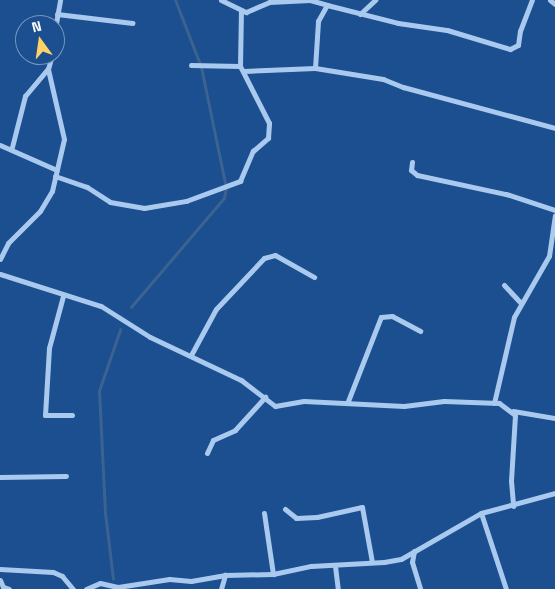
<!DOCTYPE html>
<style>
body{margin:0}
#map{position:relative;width:555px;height:589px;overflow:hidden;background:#1b4f8f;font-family:"Space Grotesk",sans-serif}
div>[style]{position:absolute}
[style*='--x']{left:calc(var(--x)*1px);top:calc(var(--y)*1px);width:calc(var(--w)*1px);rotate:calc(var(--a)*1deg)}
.stream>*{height:2.5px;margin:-1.25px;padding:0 1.25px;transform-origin:1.25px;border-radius:1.25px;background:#3c6290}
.street>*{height:5px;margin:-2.5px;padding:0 2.5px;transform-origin:2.5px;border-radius:2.5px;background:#a9c9ee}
span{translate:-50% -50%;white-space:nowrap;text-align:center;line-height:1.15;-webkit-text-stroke:4.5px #1b4f8f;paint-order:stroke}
.north{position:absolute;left:15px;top:15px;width:50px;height:50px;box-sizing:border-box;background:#1b4f8f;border:1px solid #7695bc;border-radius:50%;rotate:346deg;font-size:14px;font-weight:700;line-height:20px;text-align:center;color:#fff}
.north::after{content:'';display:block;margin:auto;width:18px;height:22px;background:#ffd166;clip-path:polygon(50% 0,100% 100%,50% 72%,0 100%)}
</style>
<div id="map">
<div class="stream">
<i style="--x:131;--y:307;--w:143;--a:-49.5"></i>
<i style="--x:224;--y:198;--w:10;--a:-79"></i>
<i style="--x:226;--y:188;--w:124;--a:-101.7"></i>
<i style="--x:201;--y:67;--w:72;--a:-111.2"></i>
<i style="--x:113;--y:579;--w:66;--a:-96.9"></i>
<i style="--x:105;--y:513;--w:122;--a:-92.8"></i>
<i style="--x:99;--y:391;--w:65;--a:-71"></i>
</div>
<div class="street">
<i style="--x:221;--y:0;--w:28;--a:26"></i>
<i style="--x:246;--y:12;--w:25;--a:-23"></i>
<i style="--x:269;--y:2;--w:41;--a:-2.8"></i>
<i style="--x:310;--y:0;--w:18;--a:16"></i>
<i style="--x:550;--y:0;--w:6;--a:39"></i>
<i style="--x:57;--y:14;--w:76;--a:6.8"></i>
<i style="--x:360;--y:14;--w:21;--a:-43"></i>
<i style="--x:55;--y:29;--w:29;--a:-80"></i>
<i style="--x:240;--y:66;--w:56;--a:-89"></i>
<i style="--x:315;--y:68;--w:47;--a:-86.3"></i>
<i style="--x:318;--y:21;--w:18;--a:-61"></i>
<i style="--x:327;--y:5;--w:73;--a:14.2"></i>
<i style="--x:398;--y:23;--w:49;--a:8.1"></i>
<i style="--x:447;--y:30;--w:66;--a:16.8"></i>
<i style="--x:510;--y:49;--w:9;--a:-27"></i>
<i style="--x:518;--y:45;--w:14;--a:-82"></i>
<i style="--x:520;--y:31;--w:33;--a:-69"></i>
<i style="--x:244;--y:71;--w:71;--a:-2.4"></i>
<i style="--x:315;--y:68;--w:69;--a:9.2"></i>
<i style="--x:383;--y:79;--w:22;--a:22"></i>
<i style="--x:403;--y:87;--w:157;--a:15.1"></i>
<i style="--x:0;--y:145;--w:62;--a:23.7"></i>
<i style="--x:12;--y:147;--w:53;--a:-75.7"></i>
<i style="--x:25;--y:96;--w:35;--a:-50"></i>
<i style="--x:412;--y:162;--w:8;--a:97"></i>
<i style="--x:411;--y:170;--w:8;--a:40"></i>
<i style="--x:417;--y:175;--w:91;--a:12.1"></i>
<i style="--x:506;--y:194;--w:52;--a:18.1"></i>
<i style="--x:55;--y:176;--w:34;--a:19"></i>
<i style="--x:87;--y:187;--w:27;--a:33"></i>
<i style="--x:110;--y:202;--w:35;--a:10"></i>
<i style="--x:144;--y:208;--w:43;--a:-9.5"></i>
<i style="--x:186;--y:201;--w:58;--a:-20.3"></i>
<i style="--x:240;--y:181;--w:33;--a:-67"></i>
<i style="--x:253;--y:151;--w:20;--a:-41"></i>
<i style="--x:268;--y:138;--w:15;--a:-86"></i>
<i style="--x:269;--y:123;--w:64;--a:-117"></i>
<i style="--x:240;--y:66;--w:49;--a:-178.8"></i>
<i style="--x:0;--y:259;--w:18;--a:-63"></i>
<i style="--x:8;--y:243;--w:45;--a:-45"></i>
<i style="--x:40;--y:211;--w:23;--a:-59"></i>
<i style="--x:52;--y:191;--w:53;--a:-77"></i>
<i style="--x:64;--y:139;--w:72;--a:-102.9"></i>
<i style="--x:48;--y:69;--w:15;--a:-74"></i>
<i style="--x:0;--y:274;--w:106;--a:17.6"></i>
<i style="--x:101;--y:306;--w:58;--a:32.3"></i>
<i style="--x:150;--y:337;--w:101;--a:25.3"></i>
<i style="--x:241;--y:380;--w:43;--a:37.4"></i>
<i style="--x:275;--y:406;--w:29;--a:-10"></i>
<i style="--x:304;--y:401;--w:100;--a:2.9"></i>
<i style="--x:404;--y:406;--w:40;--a:-7.1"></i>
<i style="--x:444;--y:401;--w:55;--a:2.1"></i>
<i style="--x:499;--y:403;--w:20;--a:37"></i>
<i style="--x:515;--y:415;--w:66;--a:93.5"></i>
<i style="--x:511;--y:481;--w:25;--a:85"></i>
<i style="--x:504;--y:285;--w:25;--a:47"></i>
<i style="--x:63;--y:296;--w:54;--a:105.1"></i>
<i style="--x:49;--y:348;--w:67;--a:93.4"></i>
<i style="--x:45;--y:415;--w:27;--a:0"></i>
<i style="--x:191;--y:355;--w:52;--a:-61.5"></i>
<i style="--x:216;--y:309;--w:70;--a:-46.7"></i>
<i style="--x:264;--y:258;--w:11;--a:-15"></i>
<i style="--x:275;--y:255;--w:45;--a:29.4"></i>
<i style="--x:348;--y:401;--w:90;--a:-68.6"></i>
<i style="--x:381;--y:317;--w:11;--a:-5"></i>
<i style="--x:392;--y:316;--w:32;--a:28"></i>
<i style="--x:494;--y:403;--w:88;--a:-76.9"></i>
<i style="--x:514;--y:317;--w:70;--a:-60.2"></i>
<i style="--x:549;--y:256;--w:41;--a:-81.7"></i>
<i style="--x:513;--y:411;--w:43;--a:9.5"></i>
<i style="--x:207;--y:453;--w:14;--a:-65"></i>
<i style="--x:213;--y:440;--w:24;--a:-24"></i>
<i style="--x:235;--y:430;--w:45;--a:-47.7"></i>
<i style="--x:0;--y:477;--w:66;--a:-0.9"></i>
<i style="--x:285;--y:509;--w:14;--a:39"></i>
<i style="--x:296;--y:518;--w:21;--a:-3"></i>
<i style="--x:317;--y:517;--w:46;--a:-12.5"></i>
<i style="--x:362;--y:507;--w:56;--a:79.7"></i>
<i style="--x:264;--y:513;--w:62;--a:81.6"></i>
<i style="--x:481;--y:513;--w:80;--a:71.8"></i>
<i style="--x:414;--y:551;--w:11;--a:100"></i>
<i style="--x:412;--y:562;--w:28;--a:73"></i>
<i style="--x:335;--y:566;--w:23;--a:83"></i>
<i style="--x:0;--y:569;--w:53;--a:3.2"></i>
<i style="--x:53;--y:572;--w:10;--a:24"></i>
<i style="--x:62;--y:576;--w:17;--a:50"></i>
<i style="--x:0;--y:580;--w:8;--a:67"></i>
<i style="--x:3;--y:587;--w:6;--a:18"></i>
<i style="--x:86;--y:589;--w:15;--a:-23"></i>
<i style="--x:100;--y:583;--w:18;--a:13"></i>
<i style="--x:118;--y:587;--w:52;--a:-8.9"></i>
<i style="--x:169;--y:579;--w:22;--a:5"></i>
<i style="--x:191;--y:581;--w:35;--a:-10"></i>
<i style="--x:225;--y:575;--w:48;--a:-1.2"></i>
<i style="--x:273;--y:574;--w:39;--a:-12"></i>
<i style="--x:311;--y:566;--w:73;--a:-3.1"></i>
<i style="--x:384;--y:562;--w:17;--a:-10"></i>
<i style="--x:401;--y:559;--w:92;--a:-29.9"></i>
<i style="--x:481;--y:513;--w:77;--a:-15.1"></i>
<i style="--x:221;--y:589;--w:15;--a:-74"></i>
</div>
<div class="north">N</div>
</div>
